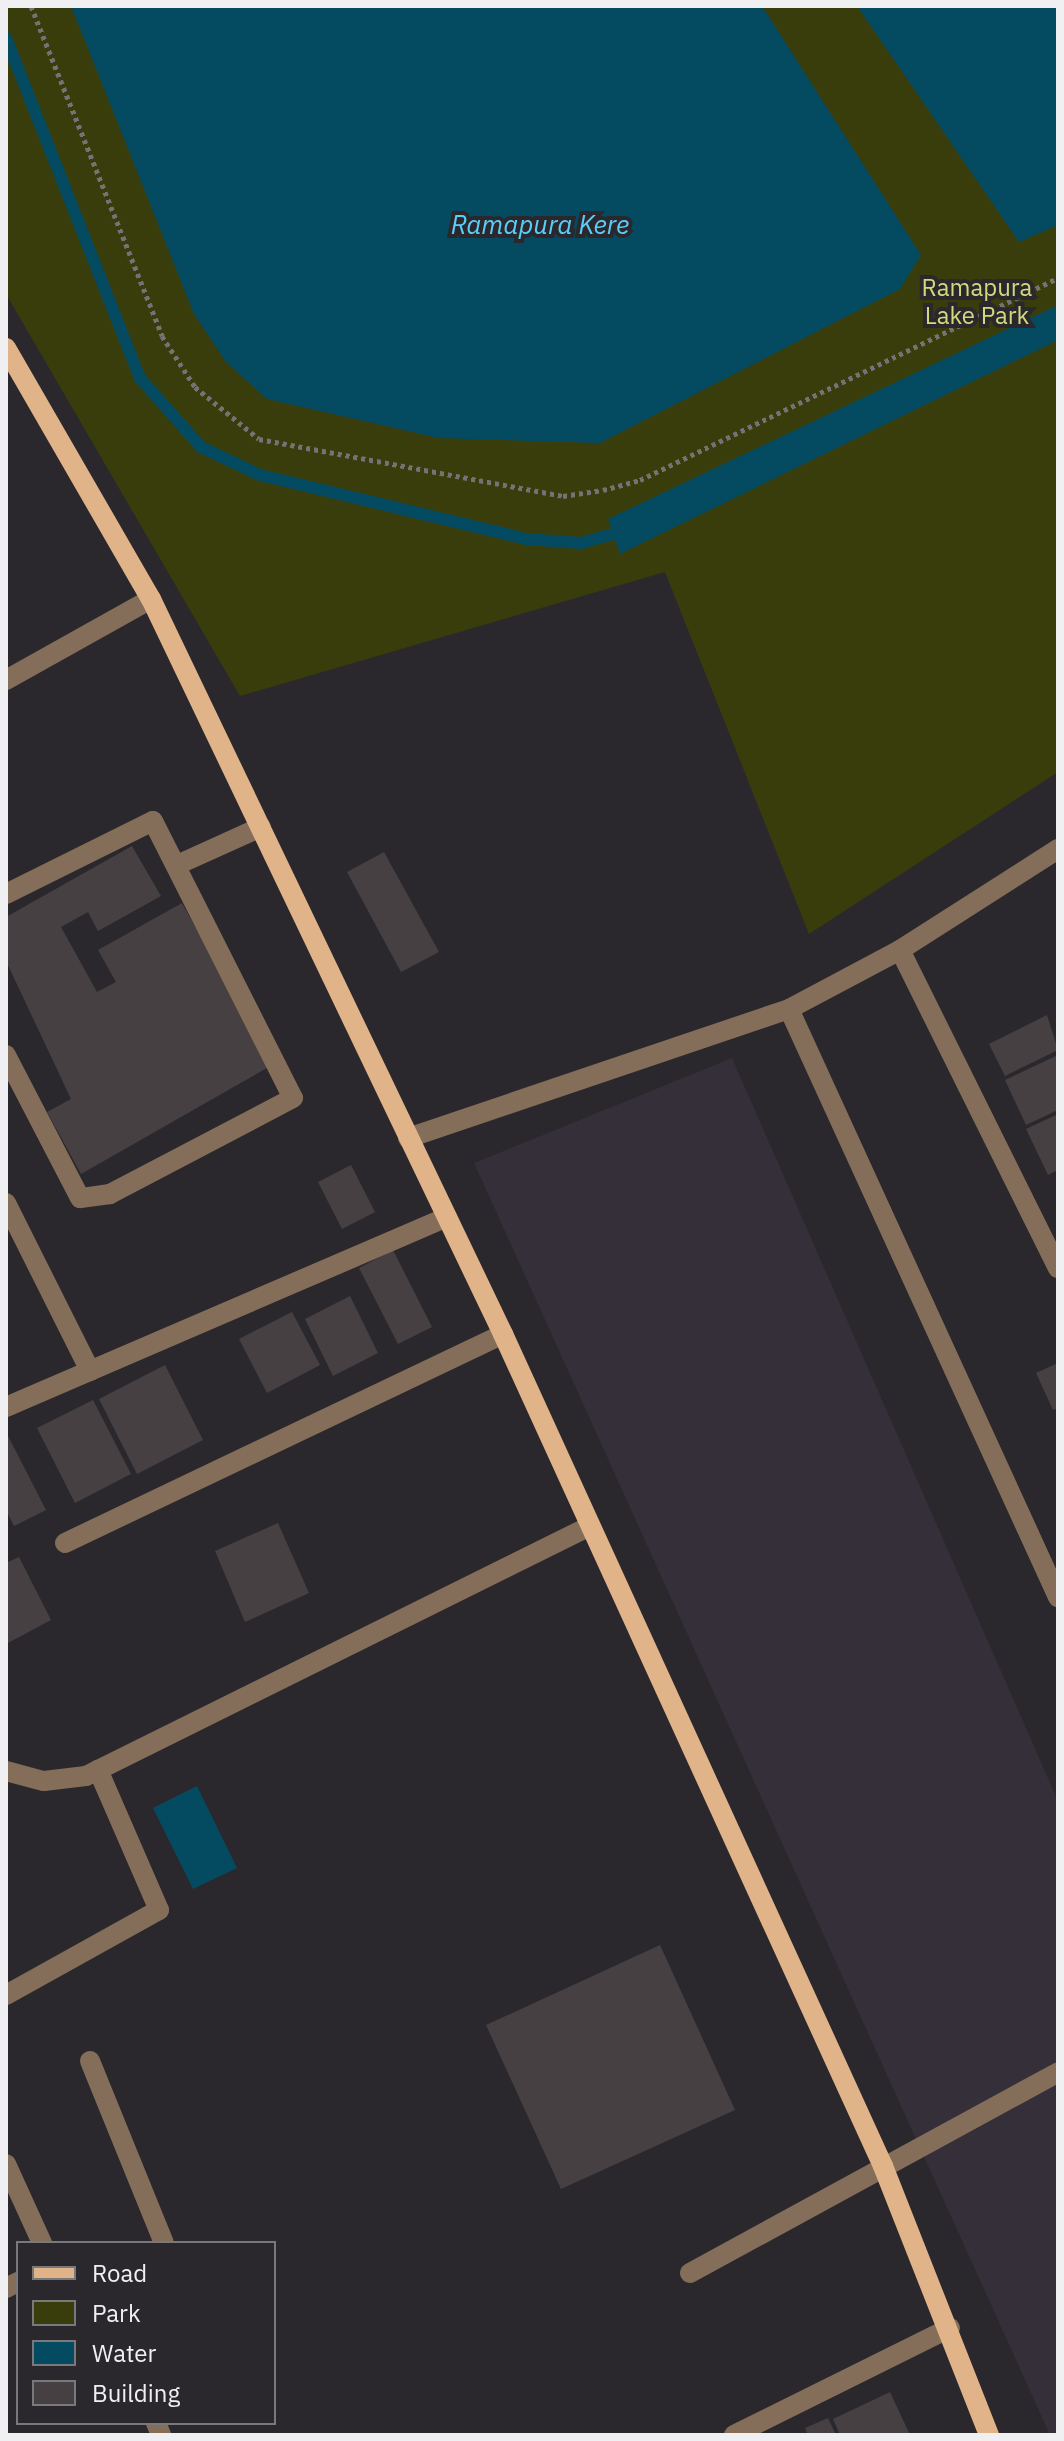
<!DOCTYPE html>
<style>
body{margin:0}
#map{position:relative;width:1064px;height:2441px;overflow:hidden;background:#2a282c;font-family:"IBM Plex Sans",sans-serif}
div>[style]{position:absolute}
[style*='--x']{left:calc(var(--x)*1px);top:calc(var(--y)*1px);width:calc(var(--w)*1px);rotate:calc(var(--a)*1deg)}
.built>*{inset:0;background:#342f39}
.green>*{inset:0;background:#393d0c}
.water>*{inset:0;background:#044b62}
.stream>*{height:12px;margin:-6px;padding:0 6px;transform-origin:6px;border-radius:6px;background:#044b62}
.building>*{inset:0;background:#464042}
.path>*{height:5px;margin-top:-2.5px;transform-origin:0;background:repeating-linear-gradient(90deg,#737275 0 4px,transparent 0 8px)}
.minor>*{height:20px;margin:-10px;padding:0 10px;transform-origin:10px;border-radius:10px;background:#846e5a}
.major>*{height:20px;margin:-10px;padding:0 10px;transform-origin:10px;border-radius:10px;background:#e1b389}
span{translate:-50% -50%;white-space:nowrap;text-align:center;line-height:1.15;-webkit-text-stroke:8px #2a282c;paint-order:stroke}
.park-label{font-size:24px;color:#d0da7a}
.water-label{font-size:26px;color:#5acefa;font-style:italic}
.frame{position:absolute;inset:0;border:8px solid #f0eff2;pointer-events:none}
.legend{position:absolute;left:16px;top:2241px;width:260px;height:184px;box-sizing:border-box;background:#2a282c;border:2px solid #79787b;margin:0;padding:10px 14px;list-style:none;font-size:24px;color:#f0eff2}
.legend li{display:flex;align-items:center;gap:16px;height:40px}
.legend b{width:40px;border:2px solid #79787b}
</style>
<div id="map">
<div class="built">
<i style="clip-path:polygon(732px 1058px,1058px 1801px,1058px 2435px,1050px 2435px,474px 1163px)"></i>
</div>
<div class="green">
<i style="clip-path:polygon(6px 6px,1058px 6px,1058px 772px,809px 934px,665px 572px,240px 696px,6px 294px)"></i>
</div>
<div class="water">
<i style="clip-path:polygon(71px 6px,762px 6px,921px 255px,900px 289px,600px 443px,439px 438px,267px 399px,226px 362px,194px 314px)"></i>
<i style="clip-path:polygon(857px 6px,1058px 6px,1058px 225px,1019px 242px)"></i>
<i style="clip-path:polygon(1058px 305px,1058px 340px,620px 554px,608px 519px)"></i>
<i style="clip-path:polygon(197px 1786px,237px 1868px,193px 1889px,153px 1808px)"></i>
</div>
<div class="stream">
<i style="--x:6;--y:38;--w:365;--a:68.5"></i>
<i style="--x:140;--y:378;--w:92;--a:48.5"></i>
<i style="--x:201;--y:447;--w:65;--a:25.4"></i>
<i style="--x:260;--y:475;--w:274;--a:13.5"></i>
<i style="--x:526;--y:539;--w:55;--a:4.2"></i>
<i style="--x:581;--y:543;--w:48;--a:-15.8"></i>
</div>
<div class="building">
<i style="clip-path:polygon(132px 846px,161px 896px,98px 931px,88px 912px,61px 927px,97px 992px,116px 982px,98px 950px,182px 903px,272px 1065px,81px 1174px,47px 1112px,71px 1099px,6px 961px,6px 917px)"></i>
<i style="clip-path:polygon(384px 852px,439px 952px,401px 972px,347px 872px)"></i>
<i style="clip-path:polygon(1047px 1015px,1058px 1050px,1005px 1076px,989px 1044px)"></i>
<i style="clip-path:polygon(1058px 1055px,1058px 1110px,1026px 1125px,1005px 1080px)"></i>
<i style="clip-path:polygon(1058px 1114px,1058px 1170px,1048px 1175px,1026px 1129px)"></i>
<i style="clip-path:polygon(351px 1165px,375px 1212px,342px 1229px,318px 1182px)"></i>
<i style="clip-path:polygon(393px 1250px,432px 1327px,398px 1344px,359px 1268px)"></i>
<i style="clip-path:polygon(350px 1296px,378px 1353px,333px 1376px,305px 1319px)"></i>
<i style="clip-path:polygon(292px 1312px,320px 1365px,267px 1393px,239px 1339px)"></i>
<i style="clip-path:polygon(1058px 1363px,1058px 1408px,1053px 1410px,1036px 1373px)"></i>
<i style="clip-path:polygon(165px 1365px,203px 1440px,137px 1474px,99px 1399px)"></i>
<i style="clip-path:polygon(93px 1400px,131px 1474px,75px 1503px,37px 1428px)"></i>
<i style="clip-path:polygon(6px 1432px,46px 1510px,14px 1526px,6px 1510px)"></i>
<i style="clip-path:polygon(278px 1523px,309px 1593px,245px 1622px,215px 1551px)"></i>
<i style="clip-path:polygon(19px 1557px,51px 1620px,6px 1644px,6px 1563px)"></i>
<i style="clip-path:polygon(660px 1945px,735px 2110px,561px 2189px,486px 2025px)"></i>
<i style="clip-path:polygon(890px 2392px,910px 2435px,840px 2435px,833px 2419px)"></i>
<i style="clip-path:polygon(828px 2418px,836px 2435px,808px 2435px,805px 2428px)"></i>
</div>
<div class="path">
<i style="--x:31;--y:6;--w:355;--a:68.3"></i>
<i style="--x:162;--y:336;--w:61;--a:57.1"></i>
<i style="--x:195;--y:387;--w:82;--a:39.1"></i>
<i style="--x:259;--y:439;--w:309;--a:10.6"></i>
<i style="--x:563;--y:496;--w:40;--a:-8.5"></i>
<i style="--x:603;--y:490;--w:38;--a:-15"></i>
<i style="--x:640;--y:480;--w:464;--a:-25.8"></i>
</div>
<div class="minor">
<i style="--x:6;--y:680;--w:166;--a:-29.2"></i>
<i style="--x:177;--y:865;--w:92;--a:-24.3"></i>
<i style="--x:6;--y:894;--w:164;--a:-26.4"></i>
<i style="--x:153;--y:821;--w:310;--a:63.2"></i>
<i style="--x:293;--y:1098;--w:207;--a:152.3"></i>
<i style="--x:110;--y:1194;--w:30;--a:172"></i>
<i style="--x:80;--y:1198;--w:161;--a:-117.4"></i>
<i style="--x:900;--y:950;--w:188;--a:-32.6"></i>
<i style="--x:789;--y:1009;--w:647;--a:65.42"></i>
<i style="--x:408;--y:1138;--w:402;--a:-18.7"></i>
<i style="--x:789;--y:1009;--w:126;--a:-28"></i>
<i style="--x:900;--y:950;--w:355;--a:63.6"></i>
<i style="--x:6;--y:1203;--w:188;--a:63.4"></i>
<i style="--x:6;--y:1407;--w:480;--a:-23.3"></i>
<i style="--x:65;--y:1543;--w:485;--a:-25.5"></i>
<i style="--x:6;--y:1771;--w:39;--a:15"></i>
<i style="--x:44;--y:1781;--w:42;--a:-6.8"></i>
<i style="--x:86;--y:1776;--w:563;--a:-26.38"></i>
<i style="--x:6;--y:1995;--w:175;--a:-29.1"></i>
<i style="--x:159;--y:1910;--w:153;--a:-113.5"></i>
<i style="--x:90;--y:2061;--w:196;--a:67.9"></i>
<i style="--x:6;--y:2164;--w:87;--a:65.5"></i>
<i style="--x:690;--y:2273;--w:419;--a:-28.6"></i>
<i style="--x:6;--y:2288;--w:13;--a:-27"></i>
<i style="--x:156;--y:2423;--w:13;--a:67"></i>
<i style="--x:734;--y:2435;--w:241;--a:-26.4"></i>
</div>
<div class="major">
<i style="--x:6;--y:348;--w:290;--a:60"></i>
<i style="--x:151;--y:599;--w:815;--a:64.41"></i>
<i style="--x:503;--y:1334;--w:915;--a:65.45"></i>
<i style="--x:883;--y:2166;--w:289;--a:68.5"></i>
</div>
<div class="park-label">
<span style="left:977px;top:302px">Ramapura<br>Lake Park</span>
</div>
<div class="water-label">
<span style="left:540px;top:225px">Ramapura Kere</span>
</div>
<div class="frame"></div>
<ul class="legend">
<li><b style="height:10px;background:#e1b389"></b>Road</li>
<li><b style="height:22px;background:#393d0c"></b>Park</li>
<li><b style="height:22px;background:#044b62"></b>Water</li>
<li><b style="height:22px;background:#464042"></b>Building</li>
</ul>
</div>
